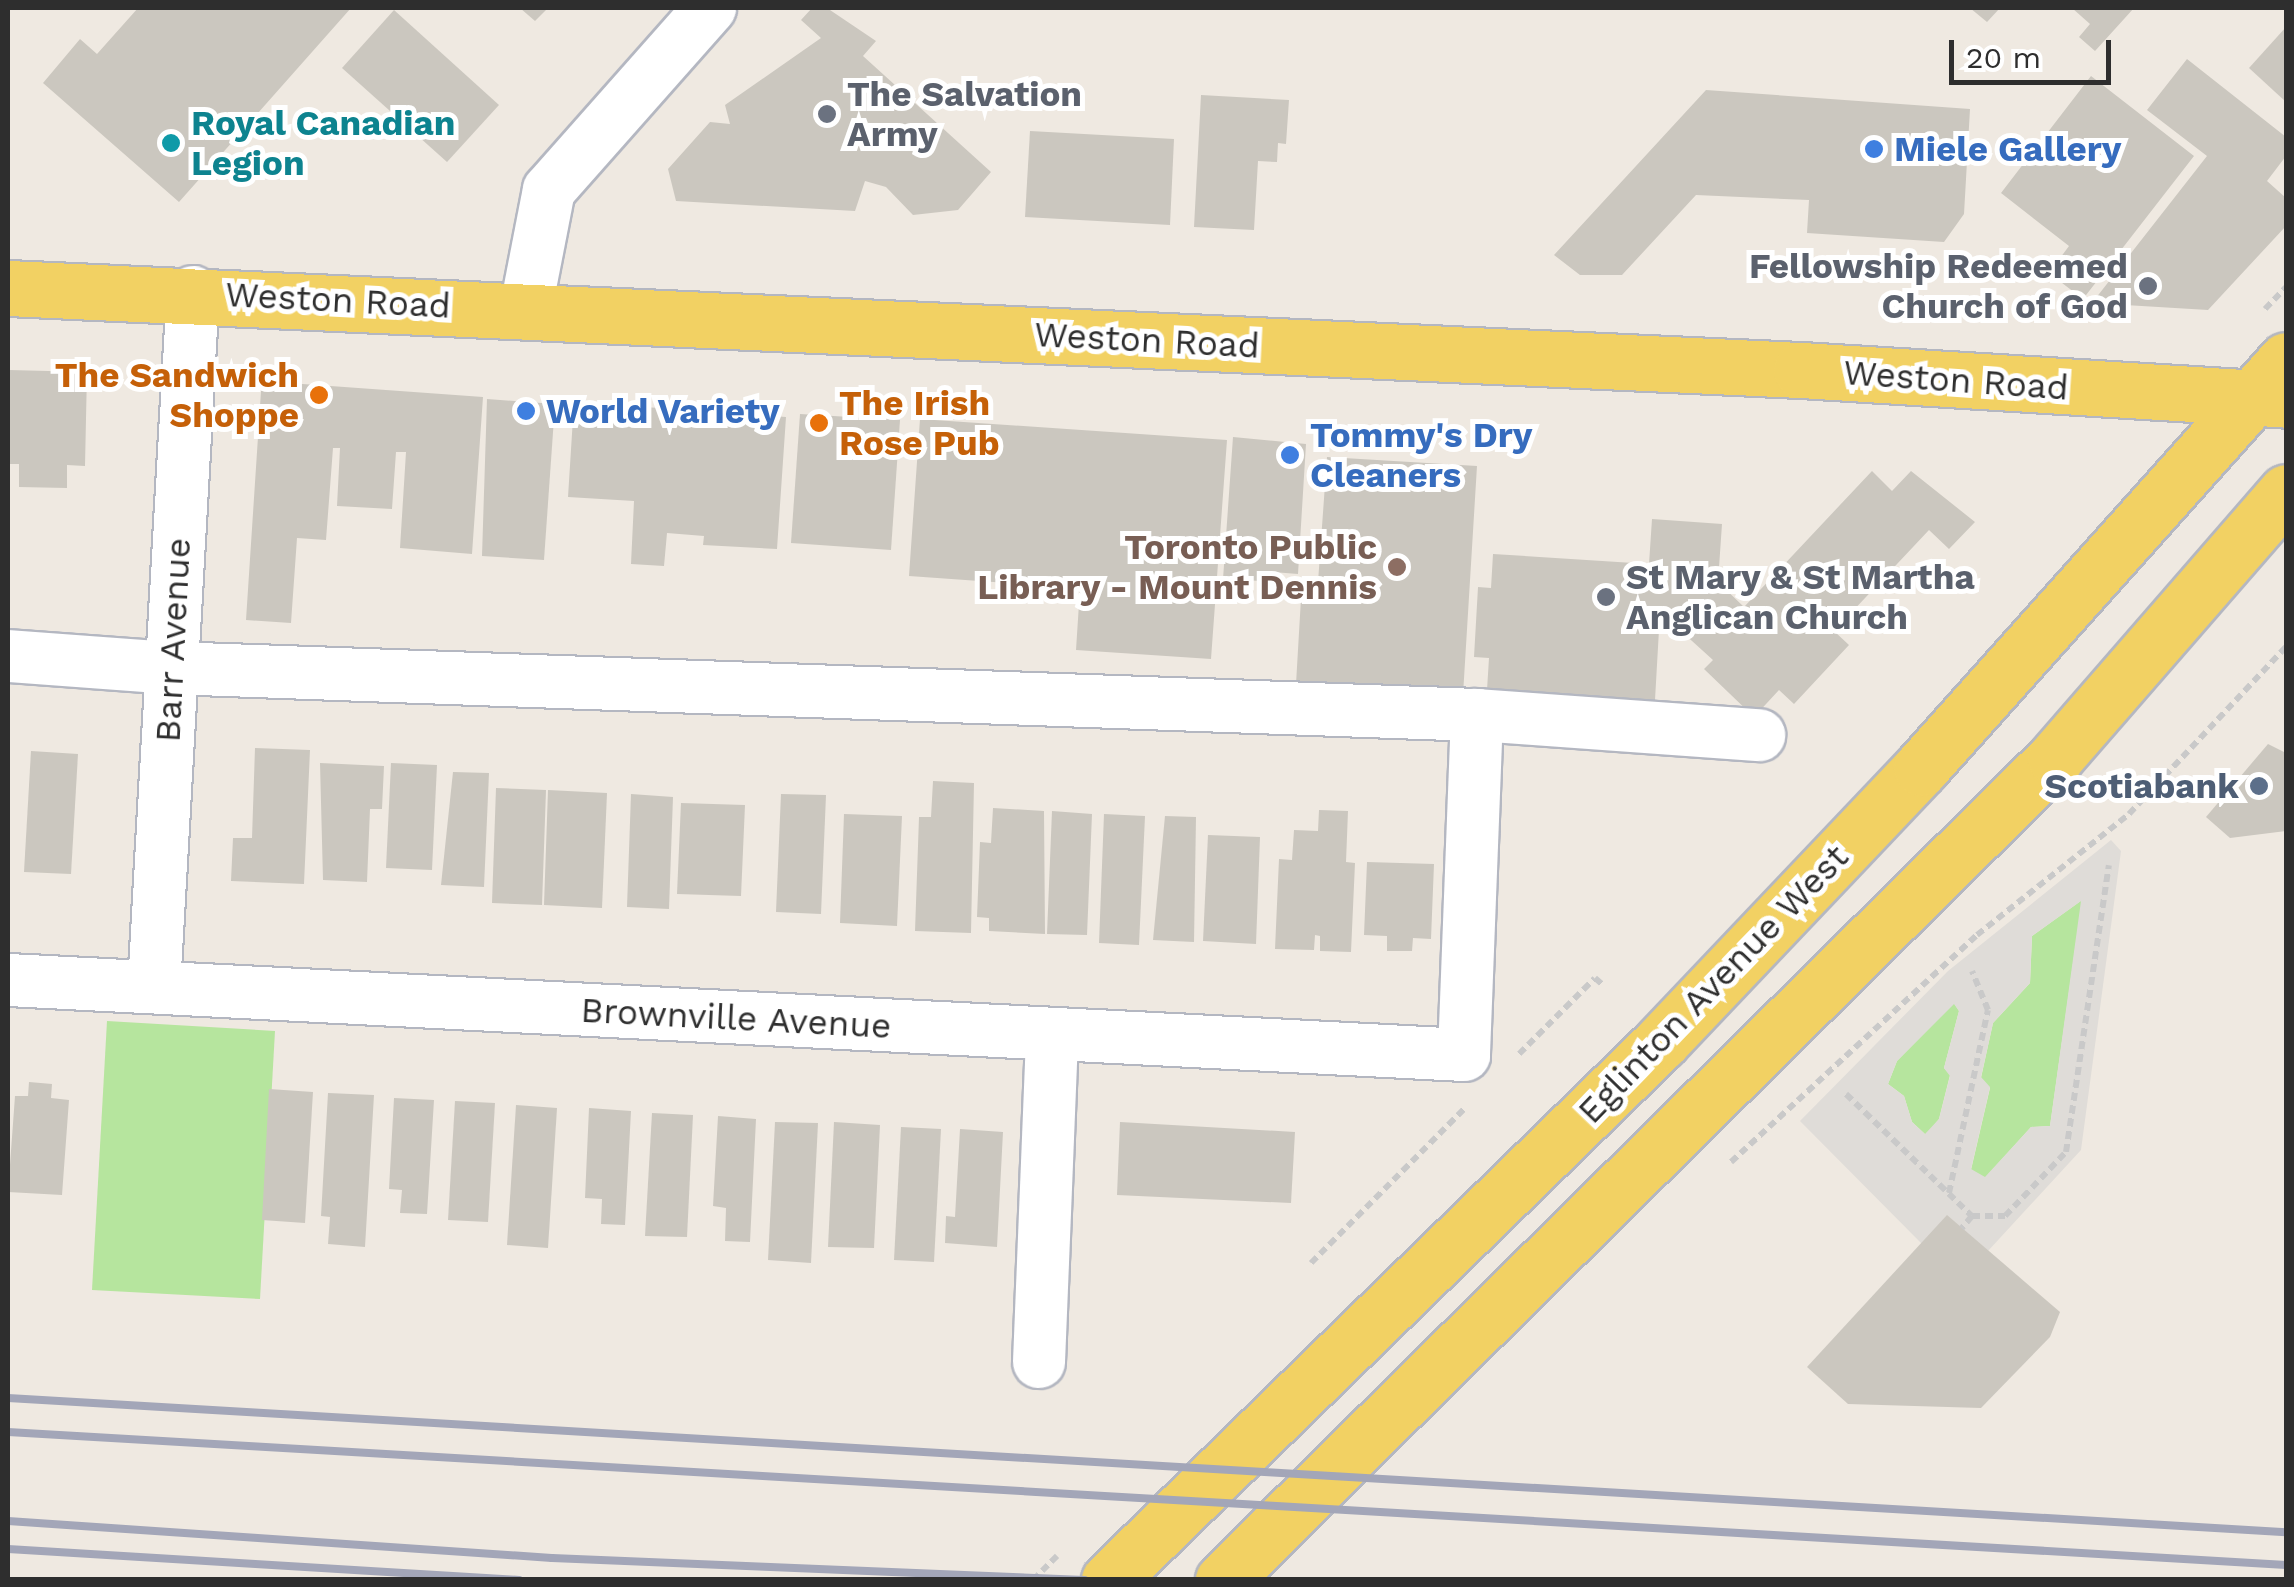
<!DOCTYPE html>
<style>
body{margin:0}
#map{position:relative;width:2294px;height:1587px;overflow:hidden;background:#efe9e1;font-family:"Work Sans",sans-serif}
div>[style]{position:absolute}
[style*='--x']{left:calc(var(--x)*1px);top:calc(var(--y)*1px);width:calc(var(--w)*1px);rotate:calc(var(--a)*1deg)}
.green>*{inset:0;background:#b6e59e}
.plaza>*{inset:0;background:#dfdcd8}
.building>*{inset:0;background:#cbc7bf}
.path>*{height:6px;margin-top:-3px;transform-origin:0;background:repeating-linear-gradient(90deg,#c9c9c9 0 8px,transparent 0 13px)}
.roads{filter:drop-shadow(2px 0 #b4b7c1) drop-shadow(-2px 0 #b4b7c1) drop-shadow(0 2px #b4b7c1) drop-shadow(0 -2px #b4b7c1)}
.minor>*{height:52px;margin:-26px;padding:0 26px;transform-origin:26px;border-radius:26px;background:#fff}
.major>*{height:55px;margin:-27.5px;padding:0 27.5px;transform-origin:27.5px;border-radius:27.5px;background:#f2d163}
.rail>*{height:8px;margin:-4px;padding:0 4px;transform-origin:4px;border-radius:4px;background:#a3a6b8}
.dots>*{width:28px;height:28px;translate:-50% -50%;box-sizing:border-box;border:5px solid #fff;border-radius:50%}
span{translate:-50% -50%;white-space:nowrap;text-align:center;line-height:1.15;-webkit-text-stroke:10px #fff;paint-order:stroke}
.worship-label{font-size:35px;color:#5b616d;font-weight:700}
.left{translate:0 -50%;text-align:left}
.right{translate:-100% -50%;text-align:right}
.culture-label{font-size:35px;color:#0d838f;font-weight:700}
.shop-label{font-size:35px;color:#366cbe;font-weight:700}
.street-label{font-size:35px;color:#2e2e2e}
.food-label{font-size:35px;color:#c56008;font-weight:700}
.education-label{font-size:35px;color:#785e54;font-weight:700}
.service-label{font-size:35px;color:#4e5e75;font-weight:700}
.frame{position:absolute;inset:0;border:10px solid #2e2e2e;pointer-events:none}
.scale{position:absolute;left:1949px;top:40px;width:162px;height:45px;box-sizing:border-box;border:5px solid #2e2e2e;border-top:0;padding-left:12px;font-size:30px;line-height:35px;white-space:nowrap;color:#2e2e2e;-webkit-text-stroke:8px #fff;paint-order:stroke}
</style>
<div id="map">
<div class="green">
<i style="clip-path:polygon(2082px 900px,2050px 1126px,2031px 1127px,1985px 1178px,1971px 1170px,1990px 1088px,1981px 1078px,1993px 1023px,2030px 983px,2032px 936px)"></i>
<i style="clip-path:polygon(1954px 1003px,1959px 1011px,1944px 1068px,1950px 1075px,1939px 1119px,1926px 1135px,1912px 1122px,1904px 1096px,1888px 1084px,1897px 1061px)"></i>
<i style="clip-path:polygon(107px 1021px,275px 1031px,260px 1299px,92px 1290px)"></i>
</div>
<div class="plaza">
<i style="clip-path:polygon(evenodd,2111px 840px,2121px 851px,2081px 1150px,1988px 1251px,1921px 1243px,1800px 1121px,1948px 971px,2111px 840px,2081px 901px,2050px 1126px,2031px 1127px,1985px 1177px,1971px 1169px,1990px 1087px,1981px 1077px,1993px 1023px,2030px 983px,2032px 936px,2081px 901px,2111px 840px,1954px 1004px,1959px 1011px,1944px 1068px,1950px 1076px,1939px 1119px,1925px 1134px,1912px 1122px,1904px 1096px,1888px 1084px,1897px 1061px,1954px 1004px)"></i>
</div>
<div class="building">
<i style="clip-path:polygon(138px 8px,351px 8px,179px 202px,43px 83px,80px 39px,97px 54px)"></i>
<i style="clip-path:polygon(520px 8px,548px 8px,535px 21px)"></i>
<i style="clip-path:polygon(812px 8px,827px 8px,876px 41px,863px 56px,991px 172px,958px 210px,913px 215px,886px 187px,865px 181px,855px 211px,676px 201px,668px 169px,710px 122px,730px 124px,725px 105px,821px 38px,801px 20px)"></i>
<i style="clip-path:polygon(1970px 8px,2000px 8px,1987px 22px)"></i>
<i style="clip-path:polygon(2072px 8px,2134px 8px,2095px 51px,2079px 37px,2090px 24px)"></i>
<i style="clip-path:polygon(394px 10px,499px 105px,447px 162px,342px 68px)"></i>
<i style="clip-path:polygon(2286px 27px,2286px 102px,2249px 68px)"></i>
<i style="clip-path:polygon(2187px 59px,2286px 137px,2286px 156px,2267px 181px,2286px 198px,2286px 226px,2208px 310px,2092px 303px,2207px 156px,2147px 110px)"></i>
<i style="clip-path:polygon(2091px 76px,2194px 156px,2083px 299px,2049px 273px,2069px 246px,2001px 193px)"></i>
<i style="clip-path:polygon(1706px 90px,1970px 109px,1964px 214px,1944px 242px,1807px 233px,1809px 200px,1696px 195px,1622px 275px,1580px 275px,1554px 255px)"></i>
<i style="clip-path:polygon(1201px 95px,1289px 100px,1286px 144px,1278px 143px,1277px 162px,1258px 161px,1254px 230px,1194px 227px)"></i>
<i style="clip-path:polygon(1030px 131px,1174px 139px,1170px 225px,1025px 217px)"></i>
<i style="clip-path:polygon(9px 370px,87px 372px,85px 466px,67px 465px,67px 488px,19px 487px,19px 464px,8px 464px)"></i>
<i style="clip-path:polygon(275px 382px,483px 397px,472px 554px,400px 548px,406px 452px,396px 452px,392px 509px,337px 506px,340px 448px,333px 448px,326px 540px,297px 538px,291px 623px,246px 620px,261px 391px)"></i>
<i style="clip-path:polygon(487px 399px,555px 404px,544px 560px,482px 556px)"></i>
<i style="clip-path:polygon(574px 402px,786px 417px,777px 549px,703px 545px,704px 536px,667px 533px,664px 566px,631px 564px,634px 501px,568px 497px)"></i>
<i style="clip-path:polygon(800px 414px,900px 420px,891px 550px,791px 543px)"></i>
<i style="clip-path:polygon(920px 419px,1227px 440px,1211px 659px,1076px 650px,1080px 588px,909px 576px)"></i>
<i style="clip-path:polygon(1233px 437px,1306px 444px,1298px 574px,1261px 571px,1261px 581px,1223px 579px)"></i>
<i style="clip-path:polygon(1327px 457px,1477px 466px,1463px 695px,1296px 684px,1302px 581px,1318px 582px)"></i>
<i style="clip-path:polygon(1872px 471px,1892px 491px,1911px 471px,1975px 522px,1949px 549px,1929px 530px,1834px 631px,1849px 645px,1794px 704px,1779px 690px,1754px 717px,1704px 669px,1713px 660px,1660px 612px,1655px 700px,1487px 690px,1489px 658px,1474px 657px,1478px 587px,1491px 588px,1493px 554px,1649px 564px,1652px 519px,1722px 524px,1718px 582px,1744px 607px)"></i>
<i style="clip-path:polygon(2268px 744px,2286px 753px,2286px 831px,2230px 838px,2206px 817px)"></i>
<i style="clip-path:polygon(255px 748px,310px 750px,304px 884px,231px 881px,233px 838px,252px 838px)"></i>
<i style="clip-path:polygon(31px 751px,78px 754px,71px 874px,24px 872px)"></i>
<i style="clip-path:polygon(320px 763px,384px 766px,382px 809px,370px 809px,367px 882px,323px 880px)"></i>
<i style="clip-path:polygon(391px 763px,437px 765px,432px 870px,386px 868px)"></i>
<i style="clip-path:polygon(453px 772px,489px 773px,484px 887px,441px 885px)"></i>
<i style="clip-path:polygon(933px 781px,974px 783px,971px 933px,915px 931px,919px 817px,931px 817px)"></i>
<i style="clip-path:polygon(496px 788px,546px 790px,542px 905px,492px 903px)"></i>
<i style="clip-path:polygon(548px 790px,607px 793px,602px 908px,544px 905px)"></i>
<i style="clip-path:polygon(631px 794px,673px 797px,669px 909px,627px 907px)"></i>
<i style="clip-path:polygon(781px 794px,826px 795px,821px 914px,776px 912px)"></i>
<i style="clip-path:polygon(681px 803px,745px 805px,741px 896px,677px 894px)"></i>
<i style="clip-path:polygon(993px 808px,1044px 811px,1045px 934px,989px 931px,989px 918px,977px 917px,980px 842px,991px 843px)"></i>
<i style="clip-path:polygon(1319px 810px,1348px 811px,1346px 862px,1355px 863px,1351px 952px,1320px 951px,1320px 936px,1315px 935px,1314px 950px,1275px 949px,1279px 859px,1292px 860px,1294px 830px,1318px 831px)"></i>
<i style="clip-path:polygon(1052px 811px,1092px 814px,1087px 935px,1047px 934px)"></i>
<i style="clip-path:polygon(844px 814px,902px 816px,897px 926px,840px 923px)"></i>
<i style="clip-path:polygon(1104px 814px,1145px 816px,1139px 945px,1099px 943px)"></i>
<i style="clip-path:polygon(1165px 816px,1196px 817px,1194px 942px,1153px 940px)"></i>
<i style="clip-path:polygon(1208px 835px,1260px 837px,1256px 944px,1203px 941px)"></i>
<i style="clip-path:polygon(1367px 862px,1434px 864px,1431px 939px,1413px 938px,1412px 951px,1387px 951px,1387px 936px,1364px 935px)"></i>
<i style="clip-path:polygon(29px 1082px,52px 1084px,51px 1098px,69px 1100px,62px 1195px,8px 1192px,15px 1096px,28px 1096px)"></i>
<i style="clip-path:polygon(269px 1089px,313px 1092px,305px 1223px,262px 1220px)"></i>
<i style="clip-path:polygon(328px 1093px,374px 1095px,365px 1247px,328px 1244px,330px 1217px,321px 1216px)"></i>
<i style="clip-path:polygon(394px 1098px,434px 1100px,427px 1214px,400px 1213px,402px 1190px,389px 1189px)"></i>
<i style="clip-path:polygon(455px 1101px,495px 1103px,488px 1222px,448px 1220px)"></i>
<i style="clip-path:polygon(516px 1105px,557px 1108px,548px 1248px,507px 1245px)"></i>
<i style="clip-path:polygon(589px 1108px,631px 1111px,625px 1225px,601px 1224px,602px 1199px,585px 1198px)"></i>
<i style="clip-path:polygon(652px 1113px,693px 1115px,687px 1237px,645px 1236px)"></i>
<i style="clip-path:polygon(718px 1116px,756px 1119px,750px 1242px,725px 1241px,726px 1208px,713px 1206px)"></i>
<i style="clip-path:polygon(775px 1122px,818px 1123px,811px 1263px,768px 1260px)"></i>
<i style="clip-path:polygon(834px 1122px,880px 1125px,874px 1248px,828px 1247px)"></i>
<i style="clip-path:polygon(1120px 1122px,1295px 1132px,1291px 1203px,1117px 1195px)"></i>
<i style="clip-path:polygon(901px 1127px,941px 1129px,934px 1262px,894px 1260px)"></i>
<i style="clip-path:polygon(960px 1129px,1003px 1132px,997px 1247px,945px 1243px,946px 1216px,955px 1217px)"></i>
<i style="clip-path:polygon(1947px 1215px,2060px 1312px,2050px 1337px,1981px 1408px,1848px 1404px,1807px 1367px)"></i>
</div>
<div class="path">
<i style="--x:2265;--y:309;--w:30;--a:-46"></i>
<i style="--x:1519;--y:1054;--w:107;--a:-45"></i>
<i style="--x:1595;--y:978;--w:11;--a:41"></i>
<i style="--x:1846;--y:1094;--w:175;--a:44.1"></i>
<i style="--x:1972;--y:1216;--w:16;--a:130"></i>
<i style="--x:1731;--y:1162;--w:335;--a:-42.7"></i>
<i style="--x:1977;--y:935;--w:194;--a:-38.5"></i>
<i style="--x:2129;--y:814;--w:229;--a:-46.8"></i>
<i style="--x:1949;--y:1193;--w:187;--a:-78"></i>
<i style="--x:1988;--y:1010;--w:42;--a:-112.3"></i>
<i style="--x:1972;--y:1216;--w:33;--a:0"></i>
<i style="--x:2005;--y:1216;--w:88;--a:-46.4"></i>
<i style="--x:2066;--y:1152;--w:290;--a:-81.5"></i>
<i style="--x:1311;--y:1263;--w:217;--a:-45.2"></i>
<i style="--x:1033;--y:1580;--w:34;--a:-45"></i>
</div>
<div class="roads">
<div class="minor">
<i style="--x:526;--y:308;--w:120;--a:-79"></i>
<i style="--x:549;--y:190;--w:243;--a:-48.5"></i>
<i style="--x:8;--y:656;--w:163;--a:4.2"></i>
<i style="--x:171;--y:668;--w:1307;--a:2.06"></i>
<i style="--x:1477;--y:715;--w:340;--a:92.2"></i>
<i style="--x:1464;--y:1055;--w:1458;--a:-177.05"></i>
<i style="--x:1477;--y:715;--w:283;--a:4.1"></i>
<i style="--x:154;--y:987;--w:696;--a:-86.79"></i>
<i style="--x:1039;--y:1362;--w:327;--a:-87.7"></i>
</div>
<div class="major">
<i style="--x:8;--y:288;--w:1795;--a:2.62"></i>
<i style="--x:1801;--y:370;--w:486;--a:3.5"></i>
<i style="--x:1109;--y:1580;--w:771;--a:-44.26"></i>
<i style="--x:1661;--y:1042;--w:378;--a:-46.5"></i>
<i style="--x:1921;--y:768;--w:547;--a:-48.18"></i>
<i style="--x:1223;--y:1580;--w:1170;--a:-44.65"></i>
<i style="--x:2055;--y:758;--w:352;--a:-49"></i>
</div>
</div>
<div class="rail">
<i style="--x:8;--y:1398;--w:2282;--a:3.37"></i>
<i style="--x:8;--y:1432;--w:2282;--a:3.34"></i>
<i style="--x:8;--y:1521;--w:545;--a:3.89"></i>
<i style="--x:552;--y:1558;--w:533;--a:2.36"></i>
<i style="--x:8;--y:1549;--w:512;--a:3.47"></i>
</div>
<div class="dots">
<i style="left:827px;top:114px;background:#6b7280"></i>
<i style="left:171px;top:143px;background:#0f9aa8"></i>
<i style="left:1874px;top:149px;background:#3f7fe0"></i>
<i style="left:2148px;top:286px;background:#6b7280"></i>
<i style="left:319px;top:395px;background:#e8710a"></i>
<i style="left:526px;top:411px;background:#3f7fe0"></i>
<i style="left:819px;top:423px;background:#e8710a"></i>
<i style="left:1290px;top:455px;background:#3f7fe0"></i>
<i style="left:1397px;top:567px;background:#8d6e63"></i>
<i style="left:1606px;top:597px;background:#6b7280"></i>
<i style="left:2259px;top:786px;background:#5c6f8a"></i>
</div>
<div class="worship-label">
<span class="left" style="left:847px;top:114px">The Salvation<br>Army</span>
<span class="right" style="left:2128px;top:286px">Fellowship Redeemed<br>Church of God</span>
<span class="left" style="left:1626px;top:597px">St Mary &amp; St Martha<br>Anglican Church</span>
</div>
<div class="culture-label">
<span class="left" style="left:191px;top:143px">Royal Canadian<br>Legion</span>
</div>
<div class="shop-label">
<span class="left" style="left:1894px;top:149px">Miele Gallery</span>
<span class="left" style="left:546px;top:411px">World Variety</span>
<span class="left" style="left:1310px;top:455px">Tommy's Dry<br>Cleaners</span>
</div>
<div class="street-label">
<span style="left:338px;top:300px;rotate:3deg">Weston Road</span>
<span style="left:1147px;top:340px;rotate:3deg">Weston Road</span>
<span style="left:1956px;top:380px;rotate:4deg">Weston Road</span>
<span style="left:173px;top:640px;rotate:-87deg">Barr Avenue</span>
<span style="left:1713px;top:984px;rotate:-46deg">Eglinton Avenue West</span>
<span style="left:736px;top:1018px;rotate:3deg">Brownville Avenue</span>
</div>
<div class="food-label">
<span class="right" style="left:299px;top:395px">The Sandwich<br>Shoppe</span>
<span class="left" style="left:839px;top:423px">The Irish<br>Rose Pub</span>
</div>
<div class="education-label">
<span class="right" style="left:1377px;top:567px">Toronto Public<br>Library - Mount Dennis</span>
</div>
<div class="service-label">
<span class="right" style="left:2239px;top:786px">Scotiabank</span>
</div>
<div class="frame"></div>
<div class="scale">20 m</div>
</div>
